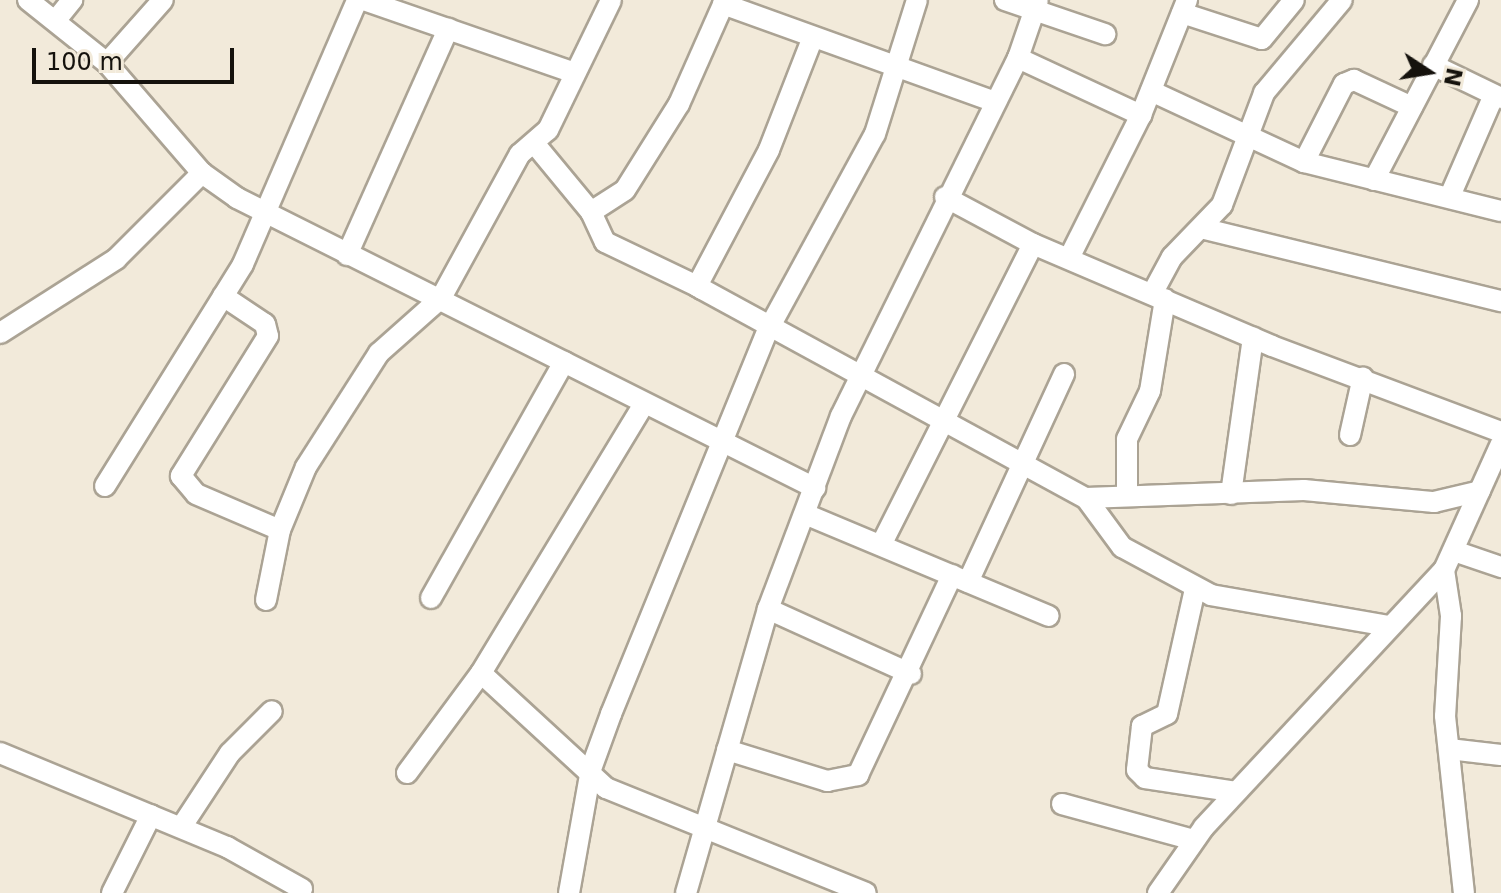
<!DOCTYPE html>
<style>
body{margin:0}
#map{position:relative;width:1501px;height:893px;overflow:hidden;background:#f2eada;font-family:"DejaVu Sans",sans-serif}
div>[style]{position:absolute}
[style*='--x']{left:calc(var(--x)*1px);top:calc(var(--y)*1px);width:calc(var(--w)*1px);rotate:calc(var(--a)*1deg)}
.roads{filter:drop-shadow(2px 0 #aba394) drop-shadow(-2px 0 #aba394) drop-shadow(0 2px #aba394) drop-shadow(0 -2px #aba394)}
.minor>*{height:20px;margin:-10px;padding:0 10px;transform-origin:10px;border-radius:10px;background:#fff}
span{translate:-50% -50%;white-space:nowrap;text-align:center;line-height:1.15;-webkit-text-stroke:7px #f2eada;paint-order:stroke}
.north{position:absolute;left:1389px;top:32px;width:80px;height:80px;-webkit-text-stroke:6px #f2eada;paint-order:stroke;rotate:102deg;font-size:22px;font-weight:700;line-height:32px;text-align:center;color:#15120d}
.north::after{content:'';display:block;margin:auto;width:28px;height:36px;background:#15120d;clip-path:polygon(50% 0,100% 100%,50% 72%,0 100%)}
.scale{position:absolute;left:32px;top:48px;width:202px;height:36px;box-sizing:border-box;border:4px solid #15120d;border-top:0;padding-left:10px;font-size:24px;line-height:28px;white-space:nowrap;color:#15120d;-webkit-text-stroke:6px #f2eada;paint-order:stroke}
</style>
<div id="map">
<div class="roads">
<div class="minor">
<i style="--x:28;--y:0;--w:101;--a:38.6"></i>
<i style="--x:107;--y:63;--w:145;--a:49.2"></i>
<i style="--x:202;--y:173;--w:43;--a:35.5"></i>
<i style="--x:237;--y:198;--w:647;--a:26.64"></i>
<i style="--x:364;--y:0;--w:223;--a:19.1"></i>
<i style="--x:1005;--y:0;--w:106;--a:18.8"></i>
<i style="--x:723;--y:4;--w:289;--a:19.8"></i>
<i style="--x:1182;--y:13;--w:84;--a:18"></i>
<i style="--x:1262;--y:39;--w:50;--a:-50.6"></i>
<i style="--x:56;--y:20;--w:26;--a:-51"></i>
<i style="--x:813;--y:37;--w:121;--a:111.3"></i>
<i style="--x:769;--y:150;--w:154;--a:117.9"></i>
<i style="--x:697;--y:286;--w:6;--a:31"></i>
<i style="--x:702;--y:289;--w:437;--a:28.6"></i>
<i style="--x:1086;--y:498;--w:218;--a:-2.1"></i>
<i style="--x:1304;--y:490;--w:131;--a:5.3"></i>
<i style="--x:1434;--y:502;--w:47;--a:-13.4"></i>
<i style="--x:1018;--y:58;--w:136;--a:24.9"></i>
<i style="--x:107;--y:63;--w:84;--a:-48.4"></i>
<i style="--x:1433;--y:65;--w:76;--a:25.9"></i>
<i style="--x:1151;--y:91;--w:169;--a:24.9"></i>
<i style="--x:1304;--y:162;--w:203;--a:14"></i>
<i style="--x:534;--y:143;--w:89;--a:50.4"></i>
<i style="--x:591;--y:212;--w:40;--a:-32.9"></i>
<i style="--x:625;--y:190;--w:102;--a:-57.9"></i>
<i style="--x:679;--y:104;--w:114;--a:-66.1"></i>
<i style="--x:1304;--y:162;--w:88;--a:-62.9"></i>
<i style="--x:1344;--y:84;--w:11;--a:-22"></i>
<i style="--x:1354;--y:80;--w:64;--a:25"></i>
<i style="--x:1374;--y:180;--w:203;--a:-62.4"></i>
<i style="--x:1450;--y:196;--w:110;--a:-66.5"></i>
<i style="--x:945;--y:197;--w:100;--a:28.1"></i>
<i style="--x:1033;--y:244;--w:260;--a:23.1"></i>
<i style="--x:1272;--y:346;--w:245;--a:20.6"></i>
<i style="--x:591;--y:212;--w:33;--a:65"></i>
<i style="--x:605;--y:242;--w:102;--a:25.6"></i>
<i style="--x:1205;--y:229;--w:305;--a:13.7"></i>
<i style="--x:347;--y:255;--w:248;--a:-65.9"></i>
<i style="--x:1070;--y:256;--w:158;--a:-63.3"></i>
<i style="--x:1141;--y:115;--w:124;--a:-68.2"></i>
<i style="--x:1152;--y:294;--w:42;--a:-61.6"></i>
<i style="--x:1172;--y:257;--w:72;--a:-46.1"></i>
<i style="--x:1222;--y:205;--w:120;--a:-69.4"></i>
<i style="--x:1264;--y:93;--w:121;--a:-50"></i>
<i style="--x:223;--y:296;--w:50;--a:33.7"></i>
<i style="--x:265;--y:324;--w:12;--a:76"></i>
<i style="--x:268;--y:336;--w:165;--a:121.9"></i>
<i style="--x:181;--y:476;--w:23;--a:50"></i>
<i style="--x:196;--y:494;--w:91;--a:23.2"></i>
<i style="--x:0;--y:333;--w:138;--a:-32.5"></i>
<i style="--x:116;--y:259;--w:122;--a:-45"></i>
<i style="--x:1350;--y:435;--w:59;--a:-77.4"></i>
<i style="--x:105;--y:486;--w:261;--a:-58.1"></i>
<i style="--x:243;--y:264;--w:288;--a:-66.6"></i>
<i style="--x:1127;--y:494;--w:55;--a:-90"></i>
<i style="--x:1127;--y:439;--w:53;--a:-64.4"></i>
<i style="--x:1150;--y:391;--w:93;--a:-80.7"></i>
<i style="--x:1231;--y:494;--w:158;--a:-82"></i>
<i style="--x:1086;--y:498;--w:61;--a:53.7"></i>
<i style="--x:1122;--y:547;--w:101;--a:28.3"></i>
<i style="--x:1211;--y:595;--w:181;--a:9.9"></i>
<i style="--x:805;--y:514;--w:264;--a:22.7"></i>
<i style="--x:881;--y:545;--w:337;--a:-63.2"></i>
<i style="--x:1454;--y:551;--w:50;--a:18.8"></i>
<i style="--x:1444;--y:570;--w:47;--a:81.3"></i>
<i style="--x:1451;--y:616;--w:100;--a:93.4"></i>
<i style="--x:1445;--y:716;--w:178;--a:83.9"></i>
<i style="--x:968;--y:582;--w:229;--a:-65.2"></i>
<i style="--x:1195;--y:589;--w:128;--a:102.6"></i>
<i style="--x:1167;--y:714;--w:28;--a:154"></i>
<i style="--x:1142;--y:726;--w:44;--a:96.5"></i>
<i style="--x:1137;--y:770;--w:11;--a:45"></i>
<i style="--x:1145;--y:778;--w:92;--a:8.7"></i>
<i style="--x:431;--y:598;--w:271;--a:-60.6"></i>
<i style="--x:266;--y:600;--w:71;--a:-78.7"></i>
<i style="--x:280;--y:530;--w:68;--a:-67.6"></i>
<i style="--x:306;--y:467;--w:135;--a:-57.4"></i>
<i style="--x:379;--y:353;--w:83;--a:-41.6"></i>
<i style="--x:441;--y:298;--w:164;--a:-61.3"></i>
<i style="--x:520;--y:154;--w:37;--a:-41"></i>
<i style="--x:548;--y:130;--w:144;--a:-64.1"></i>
<i style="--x:768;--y:609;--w:157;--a:24.4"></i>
<i style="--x:481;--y:673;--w:170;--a:42.6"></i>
<i style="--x:606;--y:788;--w:280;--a:22"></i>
<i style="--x:1449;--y:749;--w:52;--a:6.6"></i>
<i style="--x:727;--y:750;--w:105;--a:17.2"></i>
<i style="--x:827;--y:781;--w:32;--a:-11"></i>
<i style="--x:858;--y:775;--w:221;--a:-64.8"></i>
<i style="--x:0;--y:753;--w:246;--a:22.5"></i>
<i style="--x:227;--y:847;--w:86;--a:29.2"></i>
<i style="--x:407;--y:773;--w:124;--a:-53.5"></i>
<i style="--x:481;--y:673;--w:315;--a:-58.8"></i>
<i style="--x:1062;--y:804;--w:137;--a:15.3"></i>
<i style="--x:182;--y:826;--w:87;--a:-56.7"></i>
<i style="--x:230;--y:753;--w:59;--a:-45"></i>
<i style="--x:112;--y:893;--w:87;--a:-63.4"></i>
<i style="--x:569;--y:893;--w:126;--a:-79.9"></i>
<i style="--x:591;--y:769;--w:59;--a:-70"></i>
<i style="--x:611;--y:714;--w:415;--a:-67.8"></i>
<i style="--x:768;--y:330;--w:223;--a:-61.4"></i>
<i style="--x:875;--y:134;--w:140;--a:-72.6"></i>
<i style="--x:686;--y:893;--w:296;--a:-73.9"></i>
<i style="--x:768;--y:609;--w:206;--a:-69.3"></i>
<i style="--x:841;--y:416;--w:399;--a:-63.7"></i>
<i style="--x:1018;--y:58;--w:61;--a:-71"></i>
<i style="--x:1158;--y:893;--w:80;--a:-55.1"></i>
<i style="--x:1204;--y:827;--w:352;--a:-47"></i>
<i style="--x:1444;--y:570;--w:138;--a:-65.7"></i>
</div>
</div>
<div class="north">N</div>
<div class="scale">100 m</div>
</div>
